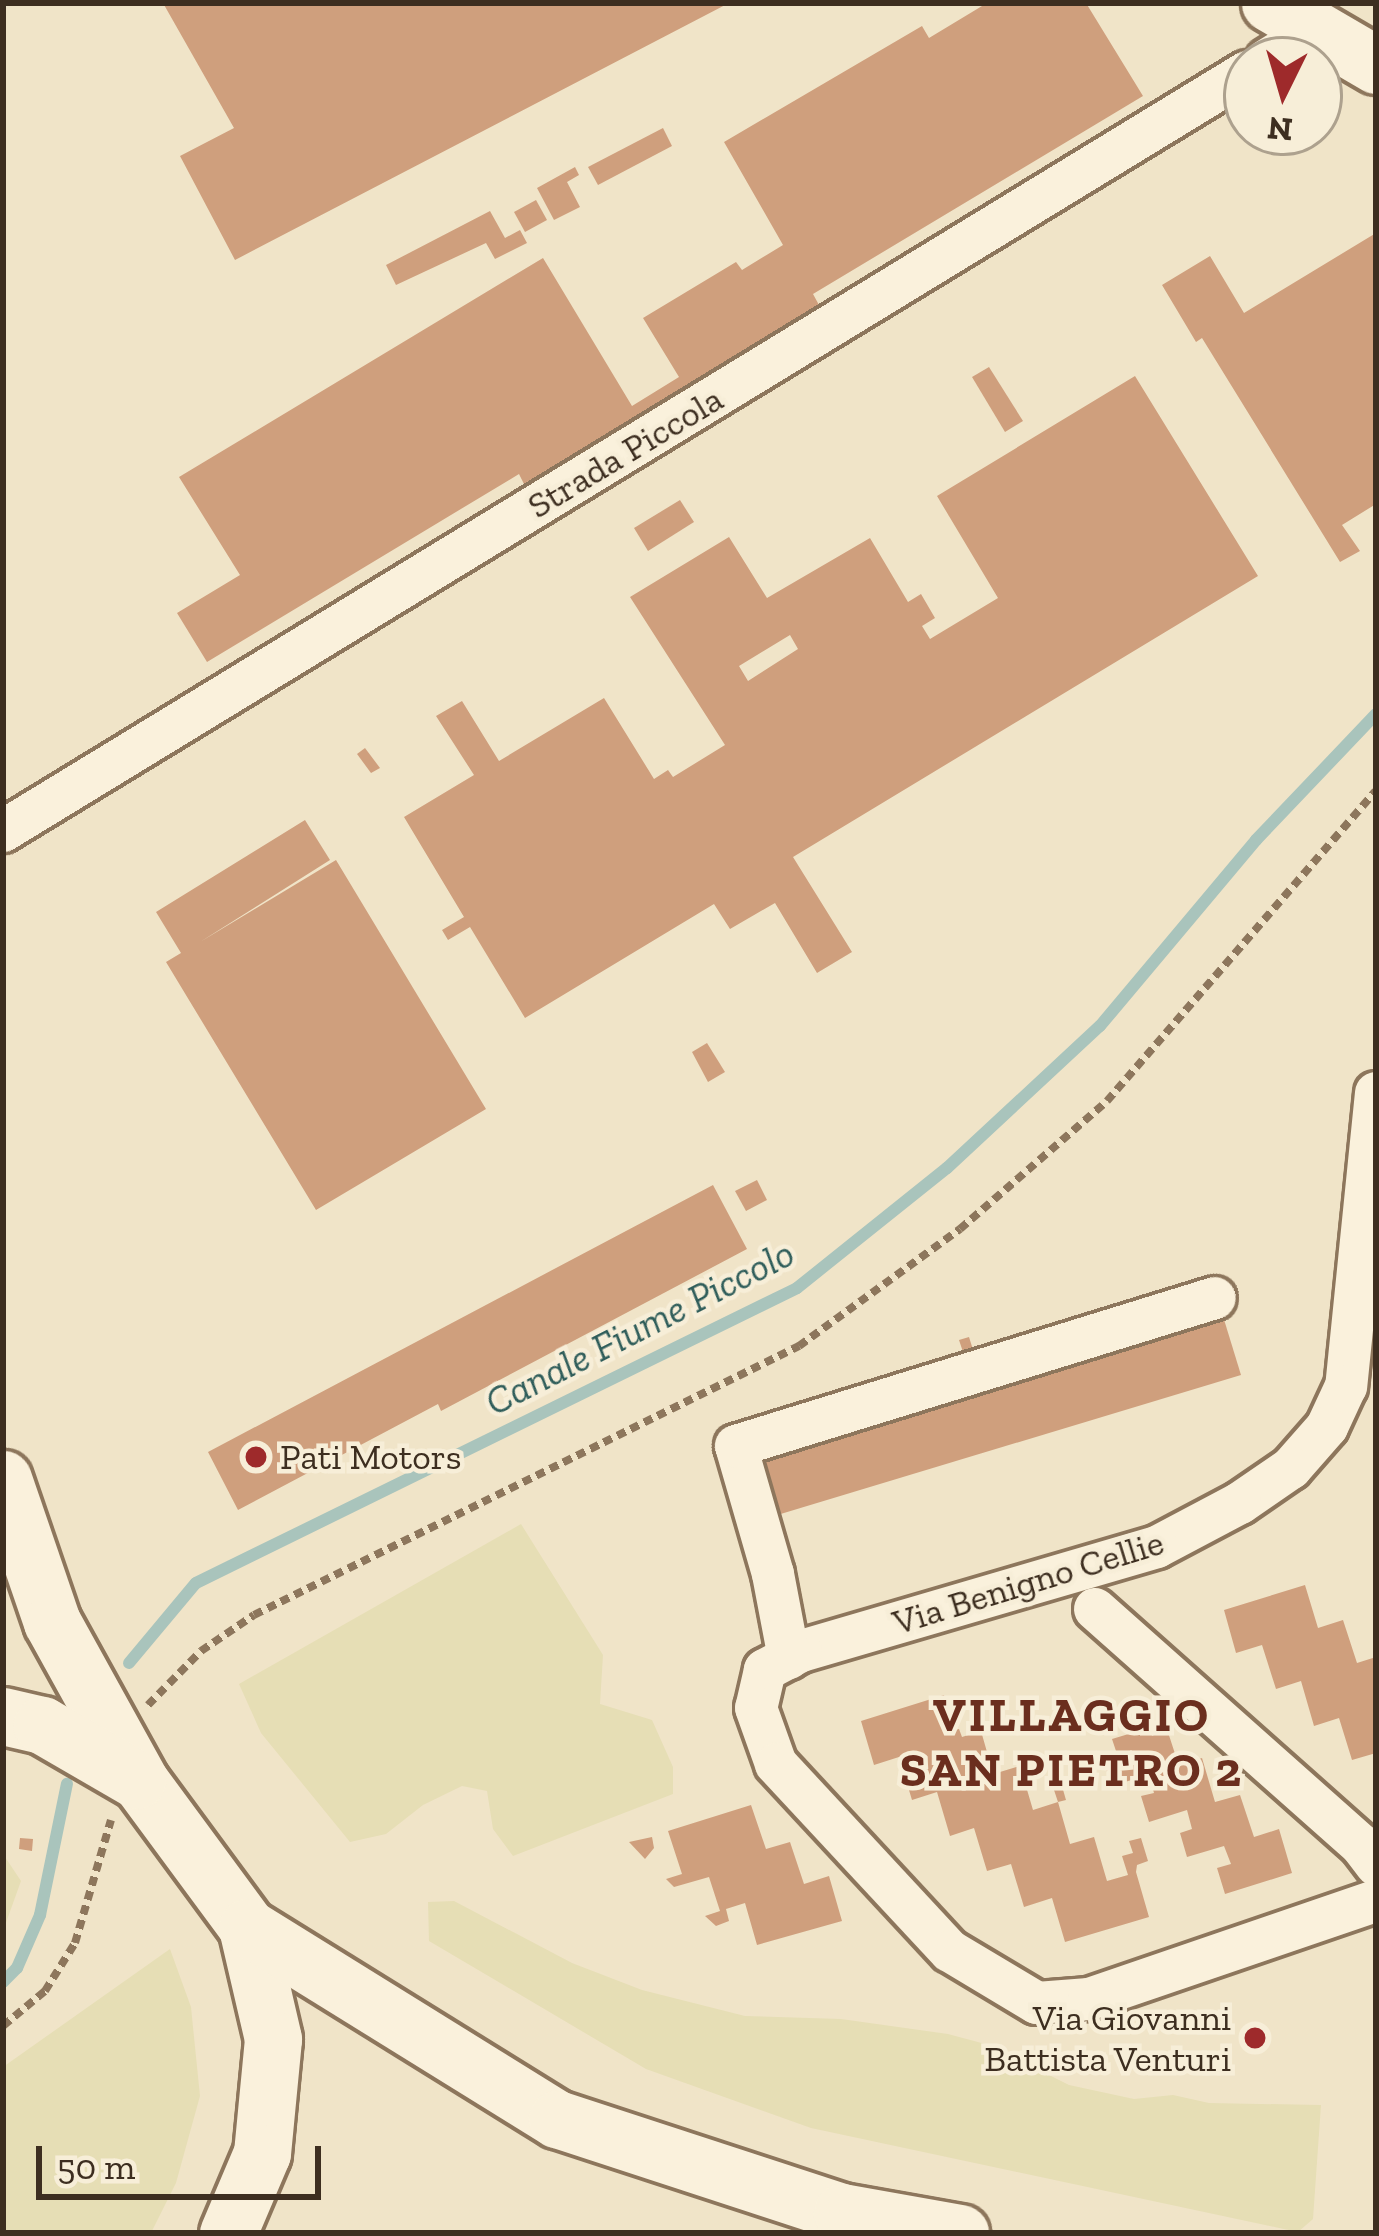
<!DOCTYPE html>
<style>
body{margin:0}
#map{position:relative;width:1379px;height:2236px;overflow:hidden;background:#f0e4c8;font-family:"Zilla Slab",serif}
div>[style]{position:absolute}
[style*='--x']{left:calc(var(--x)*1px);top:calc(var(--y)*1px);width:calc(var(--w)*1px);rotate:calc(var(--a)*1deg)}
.farmland>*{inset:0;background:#e6deb5}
.stream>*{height:12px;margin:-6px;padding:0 6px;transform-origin:6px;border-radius:6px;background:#a9c4bc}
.building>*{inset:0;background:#cf9f7d}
.path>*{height:8px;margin-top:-4px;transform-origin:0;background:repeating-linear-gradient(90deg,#8d765c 0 9px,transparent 0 15px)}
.roads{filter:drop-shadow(3px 0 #8d765c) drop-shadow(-3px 0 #8d765c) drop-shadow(0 3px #8d765c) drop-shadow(0 -3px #8d765c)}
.street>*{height:42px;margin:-21px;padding:0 21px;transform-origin:21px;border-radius:21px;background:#faf1dc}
.secondary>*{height:57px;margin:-28.5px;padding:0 28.5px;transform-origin:28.5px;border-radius:28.5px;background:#faf1dc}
.dots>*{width:33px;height:33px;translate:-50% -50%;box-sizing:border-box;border:6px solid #f7eed8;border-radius:50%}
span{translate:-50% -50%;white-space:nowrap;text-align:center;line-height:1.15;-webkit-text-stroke:9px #f7eed8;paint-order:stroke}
.street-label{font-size:36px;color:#3d2e20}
.poi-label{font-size:36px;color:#3d2e20}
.left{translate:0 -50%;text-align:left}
.right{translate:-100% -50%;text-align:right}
.water-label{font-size:39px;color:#2f5d5a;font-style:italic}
.district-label{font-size:48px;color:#6b2e1e;font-weight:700;letter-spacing:3px}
.frame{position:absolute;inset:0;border:6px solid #3d2e20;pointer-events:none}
.north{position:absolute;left:1223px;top:36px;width:120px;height:120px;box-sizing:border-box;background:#f7eed8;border:3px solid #ada18e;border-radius:50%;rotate:185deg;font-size:33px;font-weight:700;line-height:48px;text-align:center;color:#3d2e20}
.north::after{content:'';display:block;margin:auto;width:42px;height:54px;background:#9e2a2b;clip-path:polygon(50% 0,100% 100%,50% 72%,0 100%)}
.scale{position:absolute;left:36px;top:2146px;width:285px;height:54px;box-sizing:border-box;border:6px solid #3d2e20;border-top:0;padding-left:15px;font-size:36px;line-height:42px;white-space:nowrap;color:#3d2e20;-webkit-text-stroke:9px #f7eed8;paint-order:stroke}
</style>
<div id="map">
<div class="farmland">
<i style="clip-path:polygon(521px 1524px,603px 1655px,600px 1704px,652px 1720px,673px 1767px,673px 1794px,513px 1856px,493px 1829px,487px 1791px,462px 1786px,423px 1805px,386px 1834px,350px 1842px,261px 1733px,239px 1684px)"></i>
<i style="clip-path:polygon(3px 1854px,21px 1881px,3px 1931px)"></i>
<i style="clip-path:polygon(454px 1901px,572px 1963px,642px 1990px,745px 2016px,841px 2019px,948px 2034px,989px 2045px,1069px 2085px,1134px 2099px,1173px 2095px,1209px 2103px,1321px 2105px,1313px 2219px,1298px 2232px,811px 2128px,646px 2069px,429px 1941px,428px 1902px)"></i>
<i style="clip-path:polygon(170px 1949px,191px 2007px,200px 2096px,176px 2183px,151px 2233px,3px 2233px,3px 2067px)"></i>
</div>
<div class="stream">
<i style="--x:129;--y:1663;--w:104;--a:-50.1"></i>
<i style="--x:196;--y:1583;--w:669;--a:-26.14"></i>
<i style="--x:797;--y:1288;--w:192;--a:-38.7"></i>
<i style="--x:947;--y:1168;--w:209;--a:-42.9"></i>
<i style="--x:1100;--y:1026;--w:243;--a:-50"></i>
<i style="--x:1256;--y:840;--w:174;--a:-46.4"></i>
<i style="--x:3;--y:1982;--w:20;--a:-45"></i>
<i style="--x:17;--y:1968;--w:58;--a:-66.5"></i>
<i style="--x:40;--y:1915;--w:134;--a:-78.4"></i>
</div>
<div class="building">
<i style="clip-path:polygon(163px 3px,729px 3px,235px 260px,180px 156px,234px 128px)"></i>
<i style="clip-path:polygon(987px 3px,1086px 3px,1143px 96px,813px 294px,819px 305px,524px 484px,519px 474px,207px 662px,177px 613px,240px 575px,179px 477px,543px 258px,632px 406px,679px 377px,643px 318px,736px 262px,742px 270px,783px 245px,724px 142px,922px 26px,929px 38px)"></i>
<i style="clip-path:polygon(663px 128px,672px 146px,598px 185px,588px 167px)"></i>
<i style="clip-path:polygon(575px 167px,579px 175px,567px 182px,580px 207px,554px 220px,537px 188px)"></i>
<i style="clip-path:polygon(536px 200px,547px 220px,525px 232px,514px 212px)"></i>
<i style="clip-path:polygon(490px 211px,505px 238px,520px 230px,527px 243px,495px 259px,486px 243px,396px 285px,386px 265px)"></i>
<i style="clip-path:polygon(1376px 233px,1376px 504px,1342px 525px,1360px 551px,1340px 562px,1202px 338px,1196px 342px,1162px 285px,1210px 256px,1244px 313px)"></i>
<i style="clip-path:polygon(989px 367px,1023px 421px,1005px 432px,972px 377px)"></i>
<i style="clip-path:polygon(evenodd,1135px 376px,1258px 576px,793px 857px,852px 952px,817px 973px,775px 903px,730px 929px,714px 904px,525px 1018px,470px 927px,448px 940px,442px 930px,464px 917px,404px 817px,474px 775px,436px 716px,462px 701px,499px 761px,604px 698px,654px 779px,668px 770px,673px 777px,725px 745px,630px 597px,729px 537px,767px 598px,870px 538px,908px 602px,921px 594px,935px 618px,922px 626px,930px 639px,998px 598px,937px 496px,1135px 376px,790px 635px,798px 649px,748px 681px,739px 666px,790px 635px)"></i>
<i style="clip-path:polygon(680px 500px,694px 522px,648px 551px,634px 528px)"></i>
<i style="clip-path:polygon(365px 748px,380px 768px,371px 773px,357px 754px)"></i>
<i style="clip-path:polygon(305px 820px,330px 860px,200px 942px,336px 860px,486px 1109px,316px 1210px,166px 962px,181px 953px,156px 912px)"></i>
<i style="clip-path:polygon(707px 1043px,725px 1072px,708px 1082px,692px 1052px)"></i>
<i style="clip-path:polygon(757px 1180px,767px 1200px,746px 1211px,735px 1191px)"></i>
<i style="clip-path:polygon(713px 1185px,747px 1249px,441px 1411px,438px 1404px,238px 1510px,208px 1452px)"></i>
<i style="clip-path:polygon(1222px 1313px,1241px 1375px,774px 1516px,756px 1455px)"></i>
<i style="clip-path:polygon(969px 1337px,975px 1356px,965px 1358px,959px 1340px)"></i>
<i style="clip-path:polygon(1305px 1585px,1318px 1628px,1343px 1620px,1357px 1663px,1376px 1657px,1376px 1753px,1352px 1760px,1339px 1718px,1314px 1726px,1301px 1681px,1276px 1689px,1262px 1645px,1236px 1653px,1224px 1610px)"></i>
<i style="clip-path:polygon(944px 1695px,954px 1730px,959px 1729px,962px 1737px,981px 1731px,991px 1766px,998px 1765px,1000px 1772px,1020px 1766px,1033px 1810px,1058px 1802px,1070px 1844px,1094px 1837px,1107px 1881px,1128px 1875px,1122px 1856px,1133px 1853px,1129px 1841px,1141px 1838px,1148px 1861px,1137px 1865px,1136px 1872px,1149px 1917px,1065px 1942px,1052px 1898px,1024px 1907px,1011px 1864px,987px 1871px,974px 1828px,950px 1836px,937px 1792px,912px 1800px,899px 1757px,874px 1765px,861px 1721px)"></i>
<i style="clip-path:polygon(1165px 1723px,1179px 1766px,1202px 1758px,1215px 1802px,1240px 1795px,1254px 1837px,1279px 1829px,1292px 1873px,1225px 1894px,1217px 1868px,1231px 1864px,1224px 1846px,1187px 1857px,1180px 1833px,1192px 1829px,1187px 1810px,1149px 1822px,1141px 1796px,1154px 1793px,1149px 1775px,1111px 1786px,1104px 1762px,1118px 1757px,1112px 1739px)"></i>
<i style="clip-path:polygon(1059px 1776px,1066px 1800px,1058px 1802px,1050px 1778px)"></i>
<i style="clip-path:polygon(751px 1805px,766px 1849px,790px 1842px,804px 1884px,829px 1876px,842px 1921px,757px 1945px,745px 1903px,726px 1909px,729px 1921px,716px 1926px,705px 1916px,720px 1911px,709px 1877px,674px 1887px,666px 1879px,682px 1874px,668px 1831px)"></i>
<i style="clip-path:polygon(652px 1837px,654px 1848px,645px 1859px,629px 1842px)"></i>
<i style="clip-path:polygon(20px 1838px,33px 1839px,32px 1851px,19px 1849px)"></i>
</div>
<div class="path">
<i style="--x:148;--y:1705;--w:76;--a:-45.5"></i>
<i style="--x:201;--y:1651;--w:64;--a:-34.2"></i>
<i style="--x:254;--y:1615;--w:608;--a:-26.27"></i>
<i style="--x:799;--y:1346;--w:199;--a:-36"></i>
<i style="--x:960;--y:1229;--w:195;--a:-41"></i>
<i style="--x:1107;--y:1101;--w:410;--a:-49.1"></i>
<i style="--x:3;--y:2026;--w:55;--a:-39.8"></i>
<i style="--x:45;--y:1991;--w:57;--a:-58"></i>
<i style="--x:75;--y:1943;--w:128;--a:-73.7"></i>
</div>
<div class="roads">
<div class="street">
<i style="--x:1267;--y:60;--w:57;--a:-32"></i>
<i style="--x:3;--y:831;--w:1457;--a:-31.39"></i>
<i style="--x:1376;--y:1093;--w:295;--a:95.8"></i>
<i style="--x:1346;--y:1386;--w:45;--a:114.9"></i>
<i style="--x:1327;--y:1427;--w:55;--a:131.3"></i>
<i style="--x:1291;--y:1468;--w:62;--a:145.5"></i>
<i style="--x:1240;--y:1503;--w:94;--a:152.1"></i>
<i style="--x:1157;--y:1547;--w:371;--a:163.7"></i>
<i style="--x:801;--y:1651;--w:41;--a:152.2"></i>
<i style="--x:765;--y:1670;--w:39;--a:103"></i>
<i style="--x:756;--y:1708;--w:59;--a:70.3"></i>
<i style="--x:776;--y:1764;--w:255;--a:47.1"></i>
<i style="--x:950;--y:1951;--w:101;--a:30.9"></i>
<i style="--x:1037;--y:2003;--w:52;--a:-4.4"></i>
<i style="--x:1089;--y:1999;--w:303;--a:-18.9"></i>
<i style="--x:1095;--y:1609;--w:356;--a:41.6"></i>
<i style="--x:1361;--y:1845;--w:25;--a:53"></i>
<i style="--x:789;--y:1658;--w:86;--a:-100.8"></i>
<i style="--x:773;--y:1574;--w:133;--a:-106.1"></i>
<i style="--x:736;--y:1446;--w:501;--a:-17.17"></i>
</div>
<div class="secondary">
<i style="--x:1270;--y:3;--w:123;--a:30.3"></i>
<i style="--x:3;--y:1479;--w:151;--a:71.1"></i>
<i style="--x:52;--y:1622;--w:184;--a:61.1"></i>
<i style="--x:141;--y:1783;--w:179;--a:53.6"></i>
<i style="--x:247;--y:1927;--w:115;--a:76.9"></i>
<i style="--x:273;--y:2039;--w:115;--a:95.5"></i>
<i style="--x:262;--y:2153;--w:87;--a:113"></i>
<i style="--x:3;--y:1716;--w:40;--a:13"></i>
<i style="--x:42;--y:1725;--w:110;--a:30.1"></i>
<i style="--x:247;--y:1927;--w:365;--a:31.8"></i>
<i style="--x:557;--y:2119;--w:300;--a:18.1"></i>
<i style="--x:842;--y:2212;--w:120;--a:10.1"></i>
</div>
</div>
<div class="dots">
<i style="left:256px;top:1457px;background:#9e2a2b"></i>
<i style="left:1255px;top:2038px;background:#9e2a2b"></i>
</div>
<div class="street-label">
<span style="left:625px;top:452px;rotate:-31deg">Strada Piccola</span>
<span style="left:1028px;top:1582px;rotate:-17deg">Via Benigno Cellie</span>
</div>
<div class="poi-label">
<span class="left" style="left:280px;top:1457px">Pati Motors</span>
<span class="right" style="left:1231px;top:2038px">Via Giovanni<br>Battista Venturi</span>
</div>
<div class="water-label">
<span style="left:640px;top:1328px;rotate:-27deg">Canale Fiume Piccolo</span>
</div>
<div class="district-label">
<span style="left:1072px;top:1742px">VILLAGGIO<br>SAN PIETRO 2</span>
</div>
<div class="frame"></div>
<div class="north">N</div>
<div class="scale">50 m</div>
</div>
